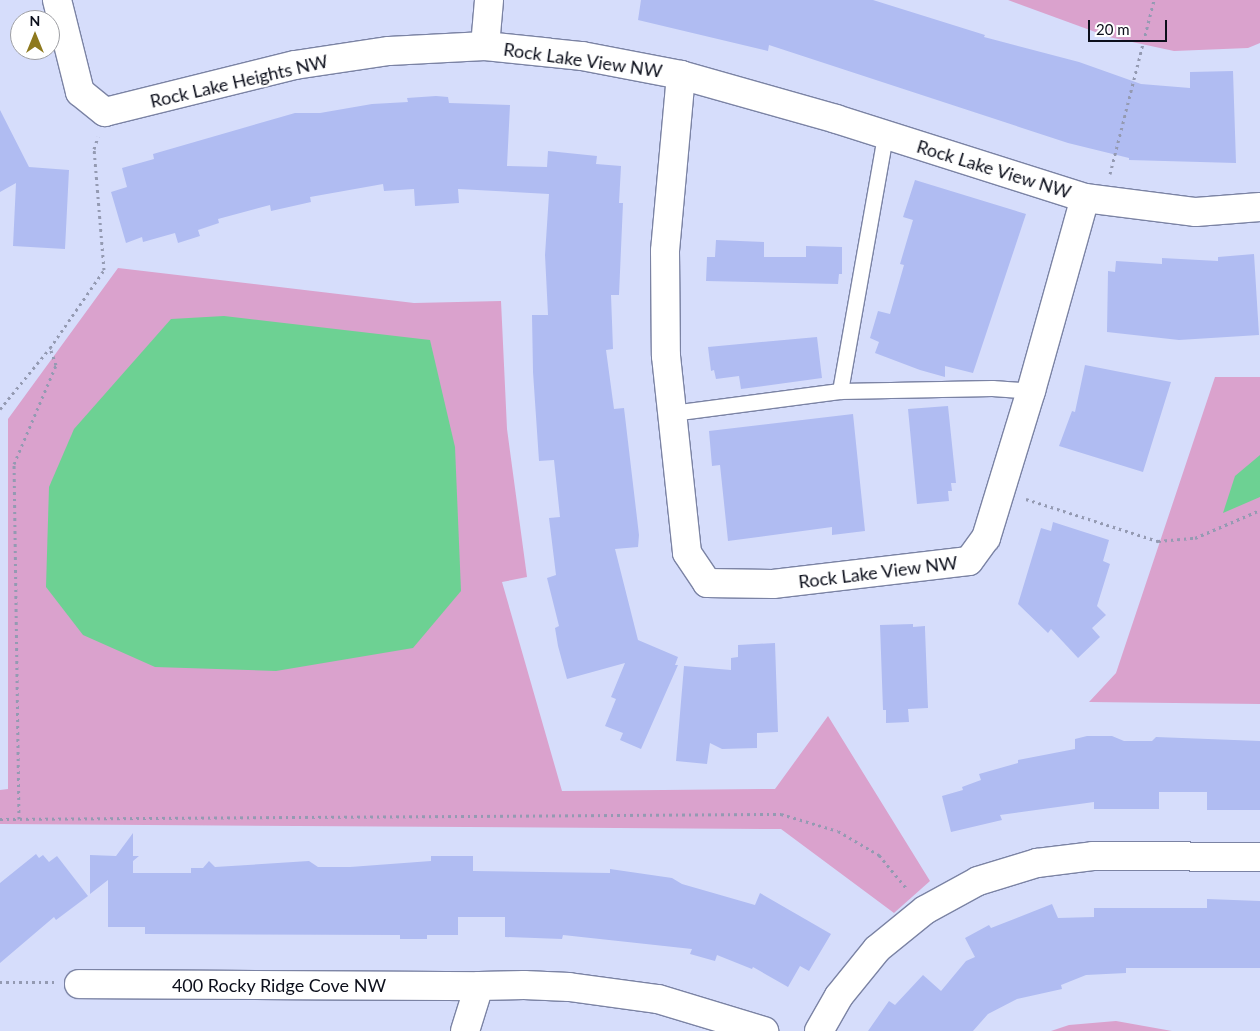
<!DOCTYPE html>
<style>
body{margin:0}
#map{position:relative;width:1260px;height:1031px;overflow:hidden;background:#d6ddfb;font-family:Lato,sans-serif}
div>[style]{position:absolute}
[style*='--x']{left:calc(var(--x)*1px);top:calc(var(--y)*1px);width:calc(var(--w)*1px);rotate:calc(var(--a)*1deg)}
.green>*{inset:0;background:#daa2cd}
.water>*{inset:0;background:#6dd193}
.building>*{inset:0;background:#b0bcf2}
.path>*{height:3px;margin-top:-1.5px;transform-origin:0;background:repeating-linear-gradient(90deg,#949ab2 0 2.5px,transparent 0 6.5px)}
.roads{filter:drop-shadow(1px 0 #7b83a4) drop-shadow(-1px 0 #7b83a4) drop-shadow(0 1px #7b83a4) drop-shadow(0 -1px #7b83a4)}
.lane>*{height:15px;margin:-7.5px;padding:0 7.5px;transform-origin:7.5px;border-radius:7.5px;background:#fff}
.street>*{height:28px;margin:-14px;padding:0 14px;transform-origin:14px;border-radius:14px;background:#fff}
span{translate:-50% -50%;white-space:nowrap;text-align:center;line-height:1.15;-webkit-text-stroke:4.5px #fff;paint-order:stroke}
.street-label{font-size:18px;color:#0c0f1b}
.north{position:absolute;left:10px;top:10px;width:50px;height:50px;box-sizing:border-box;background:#fff;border:1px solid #9e9fa4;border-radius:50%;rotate:0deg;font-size:14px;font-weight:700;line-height:20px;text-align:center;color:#0c0f1b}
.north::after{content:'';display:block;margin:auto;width:18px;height:22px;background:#8e791e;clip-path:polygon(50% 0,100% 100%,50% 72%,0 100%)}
.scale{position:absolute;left:1088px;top:20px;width:79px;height:22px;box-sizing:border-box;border:2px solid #0c0f1b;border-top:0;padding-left:6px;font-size:15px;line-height:18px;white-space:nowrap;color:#0c0f1b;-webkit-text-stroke:4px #fff;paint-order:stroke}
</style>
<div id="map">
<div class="green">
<i style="clip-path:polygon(1008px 0,1260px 0,1260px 43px,1248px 48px,1174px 51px,1109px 37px)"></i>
<i style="clip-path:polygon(118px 268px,414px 303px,501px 301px,507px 429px,527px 577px,502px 582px,562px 791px,775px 789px,828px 716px,930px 881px,894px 913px,781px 829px,0 824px,0 790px,8px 789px,8px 419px)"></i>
<i style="clip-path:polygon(1215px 377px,1260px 377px,1260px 704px,1089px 702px,1116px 673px)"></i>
<i style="clip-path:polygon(1116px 1021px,1172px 1031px,1051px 1031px,1069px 1025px)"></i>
</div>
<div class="water">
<i style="clip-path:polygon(224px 316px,430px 340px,455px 447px,461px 591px,413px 648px,276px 671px,155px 667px,83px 635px,46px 587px,49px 487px,74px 429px,171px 319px)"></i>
<i style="clip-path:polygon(1260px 455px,1260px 497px,1223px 513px,1235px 476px)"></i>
</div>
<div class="building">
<i style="clip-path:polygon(641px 0,873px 0,985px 35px,984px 37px,1079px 62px,1141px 84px,1190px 88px,1190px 72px,1233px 71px,1236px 163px,1129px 160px,1129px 158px,1068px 143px,769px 45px,768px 51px,638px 20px)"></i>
<i style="clip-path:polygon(436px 96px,448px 97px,449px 103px,510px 105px,507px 166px,547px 167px,548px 151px,597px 156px,596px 164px,621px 166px,619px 203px,623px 203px,619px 295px,611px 295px,613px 349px,606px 350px,614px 409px,624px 408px,639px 535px,638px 547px,615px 549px,638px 640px,678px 657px,675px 665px,678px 665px,641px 749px,620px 740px,623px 733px,605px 726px,616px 699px,611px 697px,625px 663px,567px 679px,558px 646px,555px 628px,559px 626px,547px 578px,556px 575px,549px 518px,560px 517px,554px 460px,539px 461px,533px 372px,532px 315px,548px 315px,545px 255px,549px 194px,458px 189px,459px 203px,415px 206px,414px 189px,384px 191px,383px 184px,310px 197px,311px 202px,271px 211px,270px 205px,218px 219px,219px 223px,198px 230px,200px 236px,178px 243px,175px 233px,143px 242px,142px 237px,126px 243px,111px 192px,127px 187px,122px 168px,154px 159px,153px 154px,295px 113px,320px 113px,372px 104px,408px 102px,407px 98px)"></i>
<i style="clip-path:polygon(0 110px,29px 167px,69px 170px,65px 249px,13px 246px,16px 183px,0 192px)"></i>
<i style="clip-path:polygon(915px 180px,1026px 214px,973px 373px,945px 366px,945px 377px,920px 370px,875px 353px,879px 342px,870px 338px,878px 311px,890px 314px,904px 265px,900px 264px,913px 220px,903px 217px)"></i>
<i style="clip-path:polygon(716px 240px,764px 242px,764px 257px,806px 257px,806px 246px,842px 247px,842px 274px,839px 274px,838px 284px,706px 281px,707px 257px,715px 257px)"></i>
<i style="clip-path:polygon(1254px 254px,1259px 335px,1179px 340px,1107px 332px,1108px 271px,1115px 272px,1116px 261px,1162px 264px,1162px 258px,1218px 261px,1218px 257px)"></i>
<i style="clip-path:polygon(817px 337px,822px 378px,741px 389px,739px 376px,716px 379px,714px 370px,711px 371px,708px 347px)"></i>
<i style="clip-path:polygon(1085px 365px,1171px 382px,1143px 472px,1059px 446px,1072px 411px,1075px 412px)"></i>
<i style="clip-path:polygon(948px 406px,956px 483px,951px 483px,952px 491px,948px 491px,949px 501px,917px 504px,908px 409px)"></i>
<i style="clip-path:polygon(853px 414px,865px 531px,832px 535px,832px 527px,728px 541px,720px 465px,712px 466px,709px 431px)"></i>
<i style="clip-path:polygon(1053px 522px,1109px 540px,1103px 561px,1110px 564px,1097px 606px,1106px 615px,1092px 628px,1100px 637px,1078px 658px,1051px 629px,1048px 633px,1018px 604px,1041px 528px,1051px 531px)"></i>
<i style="clip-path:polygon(913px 624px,913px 627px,925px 626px,925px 629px,928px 708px,908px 709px,909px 722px,886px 723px,886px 710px,883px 710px,880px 625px)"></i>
<i style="clip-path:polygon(775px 643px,778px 732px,757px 733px,757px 748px,722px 749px,710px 743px,707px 764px,676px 761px,684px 666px,731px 670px,731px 658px,738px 657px,738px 645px)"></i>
<i style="clip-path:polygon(1087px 736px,1112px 736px,1124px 741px,1152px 741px,1156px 737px,1260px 741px,1260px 810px,1207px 810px,1207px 792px,1159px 792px,1159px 809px,1094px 809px,1094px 802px,1000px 815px,1002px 820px,951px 832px,942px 796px,963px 790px,962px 787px,981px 780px,979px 774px,1018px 763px,1018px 760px,1075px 749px,1075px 739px)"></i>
<i style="clip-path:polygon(133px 833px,133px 856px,139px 856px,133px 861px,133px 873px,191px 873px,191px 868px,203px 868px,209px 861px,215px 867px,309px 861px,318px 867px,350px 867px,431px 861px,431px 856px,473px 856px,473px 871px,610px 873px,610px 869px,672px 878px,682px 884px,755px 905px,760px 893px,831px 934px,809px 971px,800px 966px,788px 987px,753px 967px,752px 969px,717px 955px,715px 961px,690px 954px,692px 949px,563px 935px,562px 939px,505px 937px,505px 917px,458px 917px,458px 935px,427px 935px,427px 939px,400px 939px,400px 935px,145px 934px,145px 927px,108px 927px,108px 880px,90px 894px,90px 855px,116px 856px)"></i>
<i style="clip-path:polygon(36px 854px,39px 858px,43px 855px,49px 862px,57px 856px,88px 896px,56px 920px,54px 917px,0 963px,0 883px)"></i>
<i style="clip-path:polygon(1207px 899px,1260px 901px,1260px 968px,1126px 968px,1126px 973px,1086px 975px,1061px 985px,1062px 989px,1017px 999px,988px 1014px,973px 1031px,868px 1031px,889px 1001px,895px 1005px,923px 975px,941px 991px,966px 961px,975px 957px,965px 938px,989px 925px,991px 928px,1052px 904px,1058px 918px,1094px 917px,1094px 908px,1207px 908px)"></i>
</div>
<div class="path">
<i style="--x:1110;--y:174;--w:179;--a:-75.8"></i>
<i style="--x:0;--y:409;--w:79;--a:-50.7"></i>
<i style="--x:50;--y:348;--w:95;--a:-55.3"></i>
<i style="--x:104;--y:270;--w:121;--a:-94.7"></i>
<i style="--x:94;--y:149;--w:13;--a:-72"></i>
<i style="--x:1026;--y:499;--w:139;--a:17.7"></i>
<i style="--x:1158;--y:541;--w:37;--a:-5"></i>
<i style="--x:1195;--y:538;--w:71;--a:-23.3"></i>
<i style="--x:0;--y:819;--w:781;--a:-0.37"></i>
<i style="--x:781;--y:814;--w:59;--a:16.6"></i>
<i style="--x:838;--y:831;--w:48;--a:30.3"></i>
<i style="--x:879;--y:855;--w:45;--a:50.4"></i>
<i style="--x:19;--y:819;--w:355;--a:-90.8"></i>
<i style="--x:14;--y:464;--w:108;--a:-67"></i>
<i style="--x:56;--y:365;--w:18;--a:-109"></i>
<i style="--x:0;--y:982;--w:54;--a:0"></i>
</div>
<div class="roads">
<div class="lane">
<i style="--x:840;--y:391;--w:260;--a:-80"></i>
<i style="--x:672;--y:413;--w:169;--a:-7.5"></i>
<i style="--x:840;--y:391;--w:152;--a:-1.1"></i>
<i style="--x:992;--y:388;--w:39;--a:4"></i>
</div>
<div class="street">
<i style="--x:57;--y:0;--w:95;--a:76"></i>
<i style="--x:80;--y:92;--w:32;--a:39"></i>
<i style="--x:105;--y:112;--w:196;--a:-13.9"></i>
<i style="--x:295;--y:65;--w:95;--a:-8.5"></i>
<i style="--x:389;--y:51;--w:96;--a:-3"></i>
<i style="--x:485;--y:46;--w:98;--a:5.9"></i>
<i style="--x:582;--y:56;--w:101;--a:10.9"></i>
<i style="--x:681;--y:75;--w:161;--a:15.8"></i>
<i style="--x:836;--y:119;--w:261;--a:17.6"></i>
<i style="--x:1085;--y:198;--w:112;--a:7.2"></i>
<i style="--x:1196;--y:212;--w:64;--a:-4.5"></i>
<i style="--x:485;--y:46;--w:46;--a:-85"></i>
<i style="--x:681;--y:75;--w:177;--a:95.2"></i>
<i style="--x:665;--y:251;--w:105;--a:89.5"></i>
<i style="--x:666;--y:356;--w:198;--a:83.9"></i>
<i style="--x:687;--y:553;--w:36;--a:56"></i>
<i style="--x:707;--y:583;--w:66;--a:0.9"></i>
<i style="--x:773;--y:584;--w:197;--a:-6.7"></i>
<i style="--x:969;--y:561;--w:29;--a:-54"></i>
<i style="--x:986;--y:538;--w:154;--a:-73"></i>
<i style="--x:1031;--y:391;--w:200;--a:-74.4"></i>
<i style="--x:79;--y:984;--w:400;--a:0.3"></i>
<i style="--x:465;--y:1031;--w:47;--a:-72.7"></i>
<i style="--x:479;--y:986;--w:45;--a:-1.3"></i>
<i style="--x:524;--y:985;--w:45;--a:2.5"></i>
<i style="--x:569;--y:987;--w:90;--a:7.7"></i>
<i style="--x:658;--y:999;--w:111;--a:16.8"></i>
<i style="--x:819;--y:1031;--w:40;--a:-60.3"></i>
<i style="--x:839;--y:996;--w:60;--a:-51"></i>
<i style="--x:877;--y:949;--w:62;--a:-39.1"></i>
<i style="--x:925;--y:910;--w:60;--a:-28.7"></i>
<i style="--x:978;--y:881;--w:62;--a:-17"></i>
<i style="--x:1037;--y:863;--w:56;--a:-7.1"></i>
<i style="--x:1093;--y:856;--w:167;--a:0.3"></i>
</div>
</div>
<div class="street-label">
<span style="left:583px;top:60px;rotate:8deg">Rock Lake View NW</span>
<span style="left:239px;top:81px;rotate:-13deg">Rock Lake Heights NW</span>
<span style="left:994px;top:169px;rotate:17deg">Rock Lake View NW</span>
<span style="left:878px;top:572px;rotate:-7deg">Rock Lake View NW</span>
<span style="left:279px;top:985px">400 Rocky Ridge Cove NW</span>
</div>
<div class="north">N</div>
<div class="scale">20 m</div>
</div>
